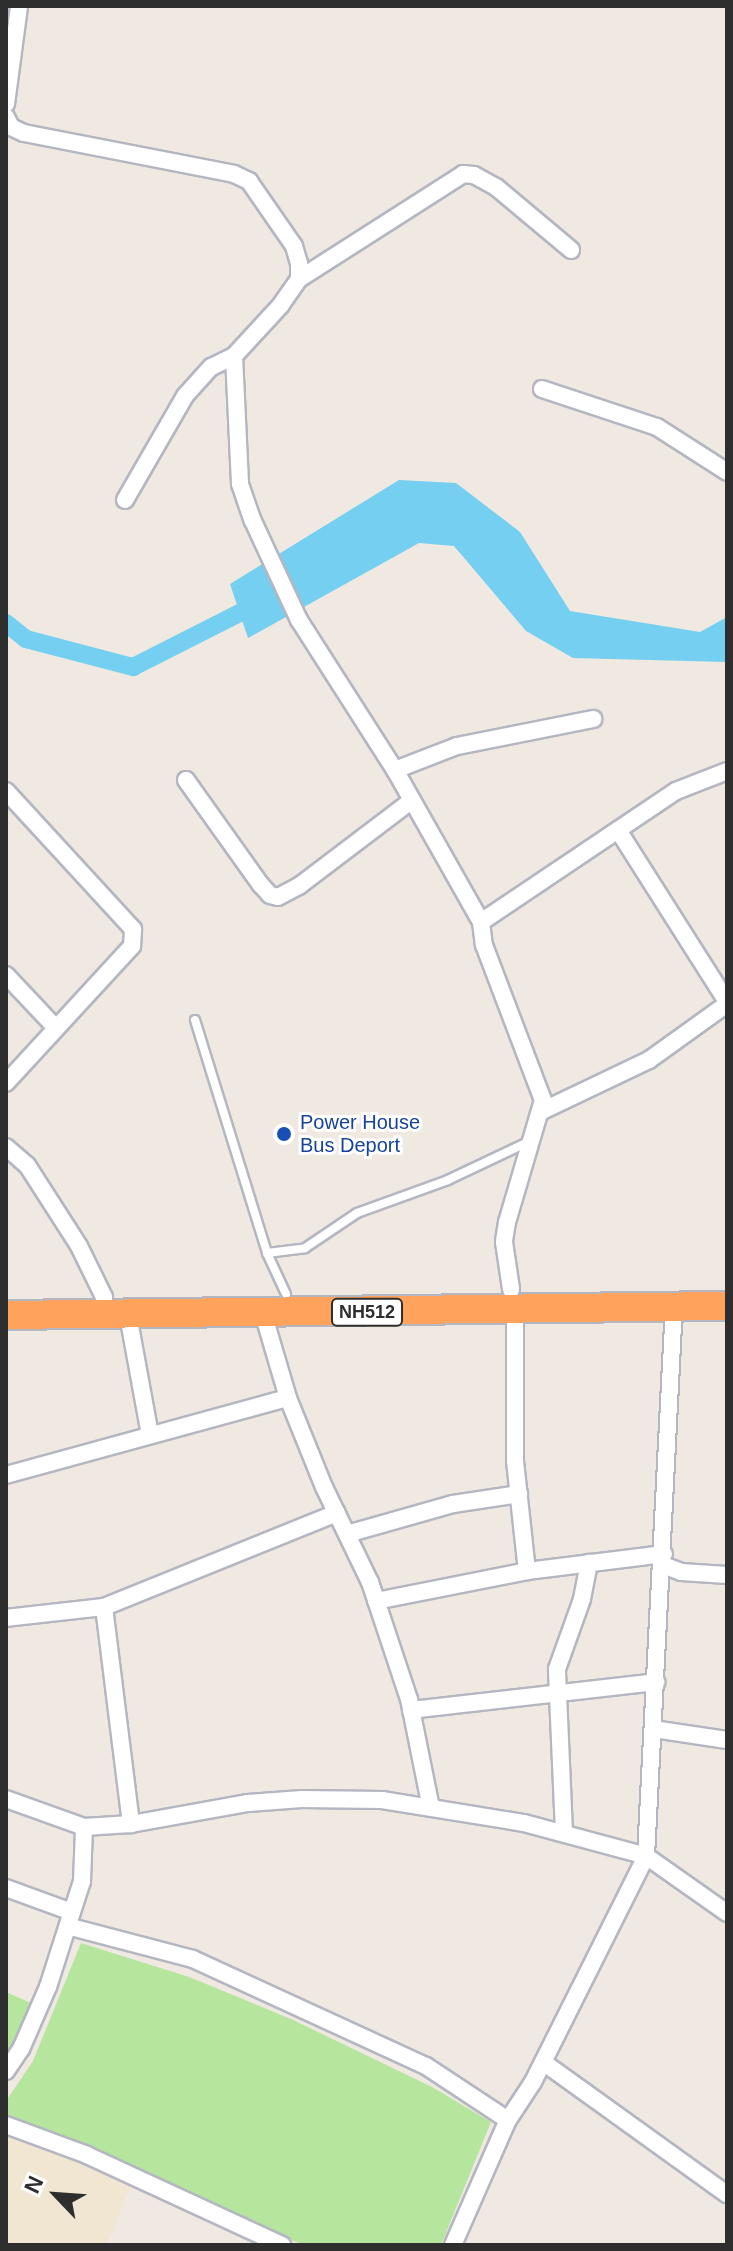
<!DOCTYPE html>
<style>
body{margin:0}
#map{position:relative;width:733px;height:2251px;overflow:hidden;background:#efe9e1;font-family:Helvetica,sans-serif}
div>[style]{position:absolute}
[style*='--x']{left:calc(var(--x)*1px);top:calc(var(--y)*1px);width:calc(var(--w)*1px);rotate:calc(var(--a)*1deg)}
.education>*{inset:0;background:#f0e6d1}
.green>*{inset:0;background:#b6e59e}
.water>*{inset:0;background:#75cff0}
.canal>*{height:18px;margin:-9px;padding:0 9px;transform-origin:9px;border-radius:9px;background:#75cff0}
.roads{filter:drop-shadow(2px 0 #b4b7c1) drop-shadow(-2px 0 #b4b7c1) drop-shadow(0 2px #b4b7c1) drop-shadow(0 -2px #b4b7c1)}
.lane>*{height:8px;margin:-4px;padding:0 4px;transform-origin:4px;border-radius:4px;background:#fff}
.street>*{height:16px;margin:-8px;padding:0 8px;transform-origin:8px;border-radius:8px;background:#fff}
.highway>*{height:28px;margin:-14px;padding:0 14px;transform-origin:14px;border-radius:14px;background:#ffa35c}
.dots>*{width:22px;height:22px;translate:-50% -50%;box-sizing:border-box;border:4px solid #fff;border-radius:50%}
span{translate:-50% -50%;white-space:nowrap;text-align:center;line-height:1.15;-webkit-text-stroke:6px #fff;paint-order:stroke}
.shield-label span{padding:2px 6px;background:#fff;border:2px solid;border-radius:6px;-webkit-text-stroke-width:0}
.shield-label{font-size:18px;color:#2e2e2e;font-weight:700}
.transit-label{font-size:20px;color:#164399}
.left{translate:0 -50%;text-align:left}
.frame{position:absolute;inset:0;border:8px solid #2e2e2e;pointer-events:none}
.north{position:absolute;left:16px;top:2155px;width:80px;height:80px;-webkit-text-stroke:6px #fff;paint-order:stroke;rotate:295deg;font-size:22px;font-weight:700;line-height:32px;text-align:center;color:#2e2e2e}
.north::after{content:'';display:block;margin:auto;width:28px;height:36px;background:#2e2e2e;clip-path:polygon(50% 0,100% 100%,50% 72%,0 100%)}
</style>
<div id="map">
<div class="education">
<i style="clip-path:polygon(6px 2130px,133px 2180px,107px 2245px,6px 2245px)"></i>
</div>
<div class="green">
<i style="clip-path:polygon(81px 1943px,189px 1977px,291px 2019px,432px 2087px,491px 2122px,441px 2245px,303px 2245px,89px 2147px,6px 2114px,6px 2101px,33px 2061px)"></i>
<i style="clip-path:polygon(6px 1992px,33px 2004px,6px 2057px)"></i>
</div>
<div class="water">
<i style="clip-path:polygon(399px 480px,456px 483px,520px 532px,570px 611px,700px 632px,727px 617px,727px 662px,573px 658px,526px 631px,454px 546px,419px 543px,248px 638px,230px 584px)"></i>
</div>
<div class="canal">
<i style="--x:6;--y:623;--w:26;--a:39"></i>
<i style="--x:26;--y:639;--w:111;--a:14.7"></i>
<i style="--x:133;--y:667;--w:141;--a:-26.9"></i>
</div>
<div class="roads">
<div class="lane">
<i style="--x:195;--y:1020;--w:244;--a:72.8"></i>
<i style="--x:267;--y:1253;--w:45;--a:65.1"></i>
<i style="--x:267;--y:1253;--w:38;--a:-7"></i>
<i style="--x:305;--y:1248;--w:63;--a:-33.9"></i>
<i style="--x:357;--y:1213;--w:97;--a:-19.9"></i>
<i style="--x:448;--y:1180;--w:89;--a:-25.4"></i>
</div>
<div class="street">
<i style="--x:6;--y:104;--w:99;--a:-82.4"></i>
<i style="--x:6;--y:117;--w:11;--a:63"></i>
<i style="--x:11;--y:127;--w:14;--a:25"></i>
<i style="--x:24;--y:133;--w:214;--a:11"></i>
<i style="--x:234;--y:174;--w:17;--a:25"></i>
<i style="--x:249;--y:181;--w:79;--a:55.3"></i>
<i style="--x:294;--y:246;--w:18;--a:74"></i>
<i style="--x:299;--y:263;--w:16;--a:90"></i>
<i style="--x:299;--y:279;--w:32;--a:125"></i>
<i style="--x:281;--y:305;--w:69;--a:132.7"></i>
<i style="--x:234;--y:356;--w:25;--a:154"></i>
<i style="--x:211;--y:367;--w:39;--a:132"></i>
<i style="--x:185;--y:396;--w:120;--a:120"></i>
<i style="--x:299;--y:279;--w:195;--a:-32.6"></i>
<i style="--x:463;--y:174;--w:11;--a:5"></i>
<i style="--x:474;--y:175;--w:25;--a:29"></i>
<i style="--x:496;--y:187;--w:98;--a:40"></i>
<i style="--x:234;--y:356;--w:128;--a:87.3"></i>
<i style="--x:240;--y:484;--w:39;--a:71"></i>
<i style="--x:253;--y:521;--w:109;--a:65.1"></i>
<i style="--x:299;--y:620;--w:178;--a:57.4"></i>
<i style="--x:395;--y:770;--w:175;--a:60.5"></i>
<i style="--x:481;--y:922;--w:23;--a:83"></i>
<i style="--x:484;--y:945;--w:166;--a:69.2"></i>
<i style="--x:543;--y:1100;--w:127;--a:106.4"></i>
<i style="--x:507;--y:1222;--w:20;--a:99"></i>
<i style="--x:504;--y:1242;--w:48;--a:81.5"></i>
<i style="--x:542;--y:389;--w:121;--a:18.3"></i>
<i style="--x:657;--y:427;--w:83;--a:32.7"></i>
<i style="--x:395;--y:770;--w:66;--a:-21.2"></i>
<i style="--x:457;--y:746;--w:139;--a:-11.2"></i>
<i style="--x:186;--y:780;--w:129;--a:54.5"></i>
<i style="--x:261;--y:885;--w:13;--a:48"></i>
<i style="--x:270;--y:895;--w:8;--a:14"></i>
<i style="--x:278;--y:897;--w:24;--a:-28"></i>
<i style="--x:299;--y:886;--w:141;--a:-37.2"></i>
<i style="--x:6;--y:791;--w:188;--a:47.4"></i>
<i style="--x:133;--y:929;--w:17;--a:93"></i>
<i style="--x:132;--y:946;--w:186;--a:132.6"></i>
<i style="--x:618;--y:830;--w:204;--a:57.6"></i>
<i style="--x:481;--y:922;--w:235;--a:-33.9"></i>
<i style="--x:676;--y:791;--w:55;--a:-21.4"></i>
<i style="--x:6;--y:975;--w:73;--a:46.7"></i>
<i style="--x:542;--y:1111;--w:119;--a:-25.5"></i>
<i style="--x:649;--y:1060;--w:96;--a:-35.7"></i>
<i style="--x:6;--y:1147;--w:28;--a:41"></i>
<i style="--x:27;--y:1165;--w:96;--a:57.3"></i>
<i style="--x:79;--y:1246;--w:57;--a:63.9"></i>
<i style="--x:104;--y:1297;--w:19;--a:93"></i>
<i style="--x:515;--y:1307;--w:154;--a:90"></i>
<i style="--x:515;--y:1461;--w:111;--a:83.8"></i>
<i style="--x:263;--y:1313;--w:89;--a:73.6"></i>
<i style="--x:288;--y:1398;--w:96;--a:68"></i>
<i style="--x:324;--y:1487;--w:106;--a:64.2"></i>
<i style="--x:370;--y:1582;--w:123;--a:71.6"></i>
<i style="--x:409;--y:1699;--w:111;--a:78.6"></i>
<i style="--x:128;--y:1315;--w:122;--a:79.6"></i>
<i style="--x:6;--y:1475;--w:292;--a:-15.3"></i>
<i style="--x:347;--y:1534;--w:110;--a:-15.8"></i>
<i style="--x:453;--y:1504;--w:67;--a:-8.6"></i>
<i style="--x:663;--y:1565;--w:19;--a:21"></i>
<i style="--x:681;--y:1572;--w:46;--a:3.7"></i>
<i style="--x:376;--y:1601;--w:154;--a:-11.2"></i>
<i style="--x:527;--y:1571;--w:138;--a:-7.1"></i>
<i style="--x:104;--y:1607;--w:219;--a:82.9"></i>
<i style="--x:6;--y:1618;--w:99;--a:-6.4"></i>
<i style="--x:104;--y:1607;--w:251;--a:-22"></i>
<i style="--x:411;--y:1710;--w:247;--a:-6.5"></i>
<i style="--x:654;--y:1729;--w:74;--a:8.6"></i>
<i style="--x:6;--y:1799;--w:83;--a:19.7"></i>
<i style="--x:84;--y:1827;--w:47;--a:-3.7"></i>
<i style="--x:131;--y:1824;--w:119;--a:-10.2"></i>
<i style="--x:248;--y:1803;--w:54;--a:-4.2"></i>
<i style="--x:302;--y:1799;--w:80;--a:0.7"></i>
<i style="--x:382;--y:1800;--w:144;--a:9.2"></i>
<i style="--x:524;--y:1823;--w:126;--a:15.1"></i>
<i style="--x:646;--y:1856;--w:99;--a:35.1"></i>
<i style="--x:564;--y:1832;--w:163;--a:-92.5"></i>
<i style="--x:557;--y:1669;--w:74;--a:-70.3"></i>
<i style="--x:582;--y:1599;--w:37;--a:-79"></i>
<i style="--x:6;--y:1888;--w:70;--a:20"></i>
<i style="--x:67;--y:1929;--w:4;--a:-27"></i>
<i style="--x:71;--y:1927;--w:126;--a:14.7"></i>
<i style="--x:193;--y:1959;--w:256;--a:24.7"></i>
<i style="--x:426;--y:2066;--w:98;--a:33.4"></i>
<i style="--x:543;--y:2062;--w:226;--a:35.7"></i>
<i style="--x:6;--y:2071;--w:27;--a:-56"></i>
<i style="--x:21;--y:2049;--w:68;--a:-66.5"></i>
<i style="--x:48;--y:1987;--w:79;--a:-72.3"></i>
<i style="--x:72;--y:1912;--w:32;--a:-72"></i>
<i style="--x:82;--y:1882;--w:55;--a:-87.9"></i>
<i style="--x:6;--y:2125;--w:86;--a:20.3"></i>
<i style="--x:87;--y:2155;--w:215;--a:24.8"></i>
<i style="--x:453;--y:2245;--w:137;--a:-66.3"></i>
<i style="--x:508;--y:2120;--w:45;--a:-56.7"></i>
<i style="--x:533;--y:2082;--w:253;--a:-63.4"></i>
<i style="--x:646;--y:1856;--w:551;--a:-87.09"></i>
</div>
<div class="highway">
<i style="--x:6;--y:1315;--w:721;--a:-0.72"></i>
</div>
</div>
<div class="dots">
<i style="left:284px;top:1134px;background:#1a4fb4"></i>
</div>
<div class="shield-label">
<span style="left:367px;top:1312px">NH512</span>
</div>
<div class="transit-label">
<span class="left" style="left:300px;top:1134px">Power House<br>Bus Deport</span>
</div>
<div class="frame"></div>
<div class="north">N</div>
</div>
